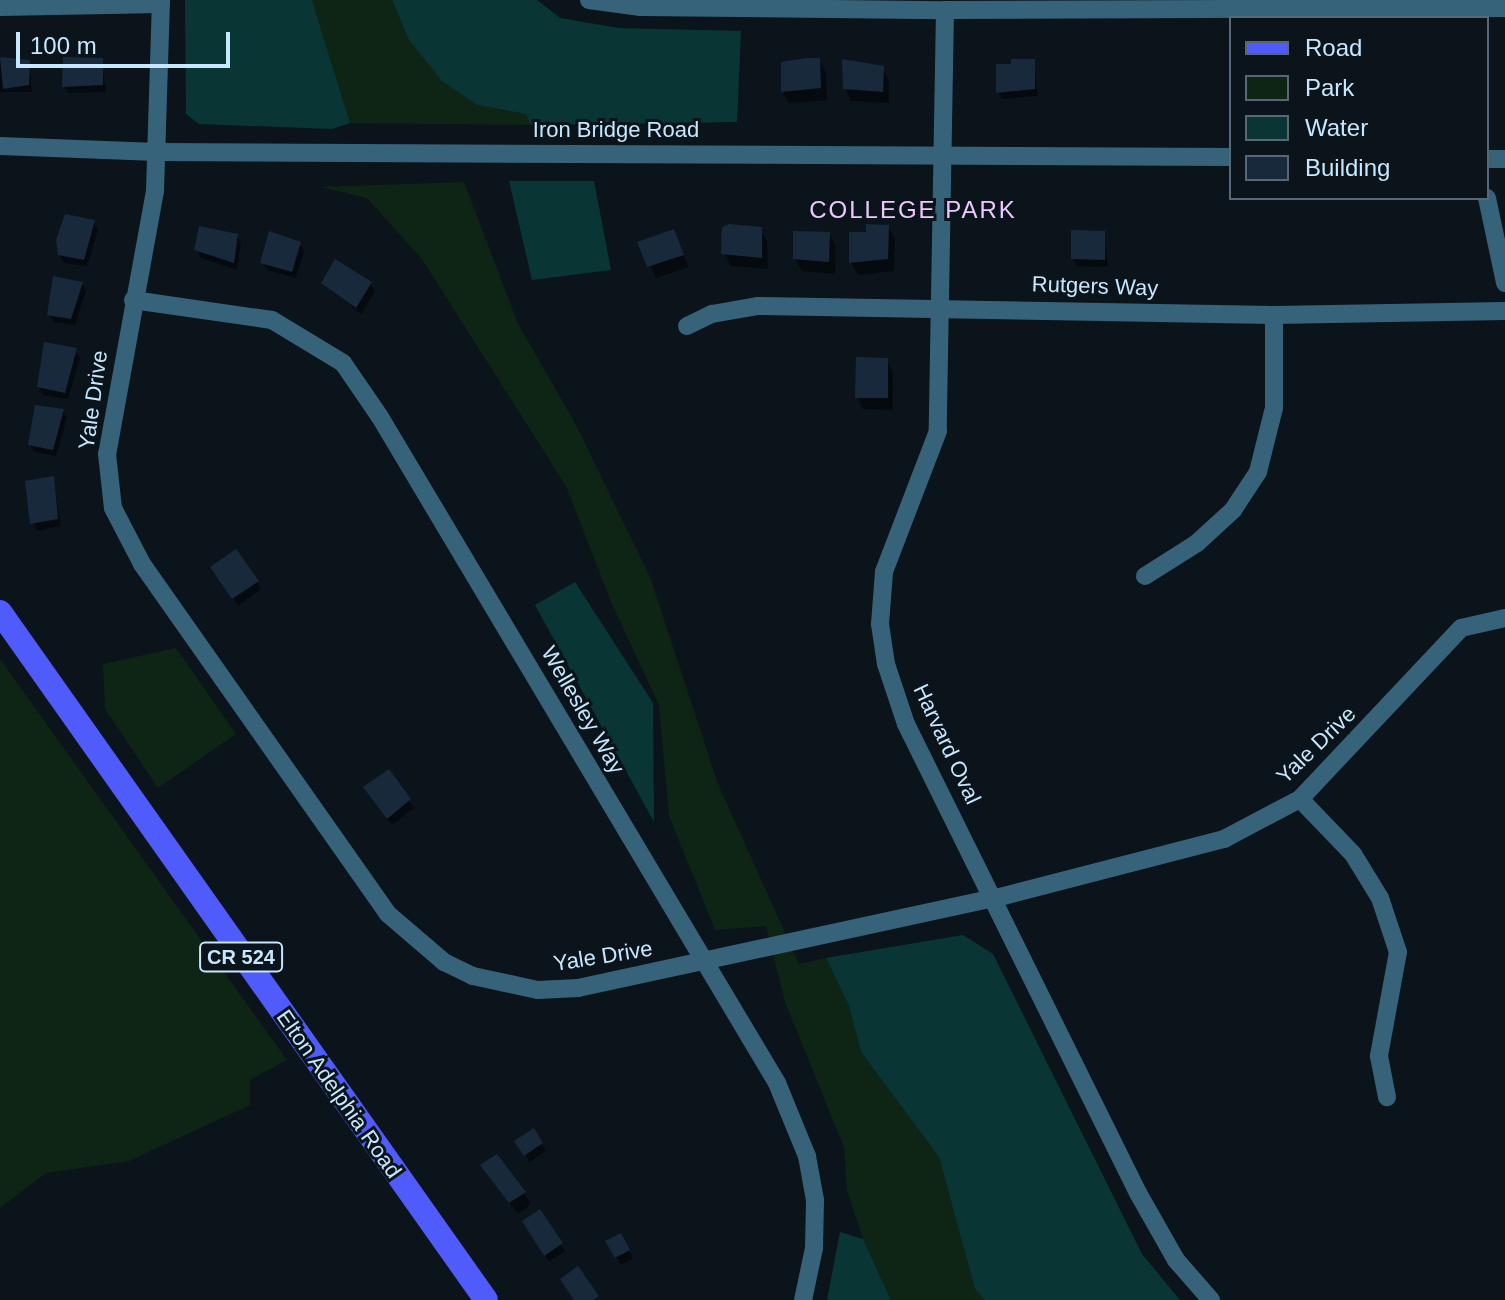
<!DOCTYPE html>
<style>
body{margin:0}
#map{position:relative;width:1505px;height:1300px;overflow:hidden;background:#0b141b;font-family:Arial,sans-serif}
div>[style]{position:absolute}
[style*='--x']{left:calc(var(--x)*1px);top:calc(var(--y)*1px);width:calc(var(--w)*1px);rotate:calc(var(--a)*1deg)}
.green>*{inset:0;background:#0e2515}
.water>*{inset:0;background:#093634}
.shadow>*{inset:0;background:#0007}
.building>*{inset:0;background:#18293c}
.minor>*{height:18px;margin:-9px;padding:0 9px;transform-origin:9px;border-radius:9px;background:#37637a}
.major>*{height:24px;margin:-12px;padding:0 12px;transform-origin:12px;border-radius:12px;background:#505bfc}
span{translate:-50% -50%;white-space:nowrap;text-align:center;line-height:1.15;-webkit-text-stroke:6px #0b141b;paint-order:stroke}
.shield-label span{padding:2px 6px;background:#0b141b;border:2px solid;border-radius:6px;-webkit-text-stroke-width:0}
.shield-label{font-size:20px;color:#c6e7fe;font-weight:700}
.street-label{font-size:22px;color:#c6e7fe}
.neighbourhood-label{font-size:24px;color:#ecc8fe;letter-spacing:2px}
.legend{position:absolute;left:1229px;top:16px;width:260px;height:184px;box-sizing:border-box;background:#0b141b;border:2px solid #566876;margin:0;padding:10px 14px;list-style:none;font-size:24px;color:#c6e7fe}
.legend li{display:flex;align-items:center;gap:16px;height:40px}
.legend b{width:40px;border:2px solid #566876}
.scale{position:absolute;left:16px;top:32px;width:214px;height:36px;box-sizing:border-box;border:4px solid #c6e7fe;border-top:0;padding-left:10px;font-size:24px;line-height:28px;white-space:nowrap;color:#c6e7fe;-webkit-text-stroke:6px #0b141b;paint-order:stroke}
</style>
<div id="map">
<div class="green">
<i style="clip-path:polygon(312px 0,392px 0,409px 40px,478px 105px,526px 114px,531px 125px,350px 123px)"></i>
<i style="clip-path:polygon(464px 182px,518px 324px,575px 423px,650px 577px,718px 784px,799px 964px,826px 958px,849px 1006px,861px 1052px,939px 1157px,975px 1289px,985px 1300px,891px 1300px,863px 1239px,847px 1191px,844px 1147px,785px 1002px,766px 926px,715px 930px,669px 816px,659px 705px,612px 604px,566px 486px,422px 259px,367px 198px,321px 187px)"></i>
<i style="clip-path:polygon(176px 648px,236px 734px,158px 788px,105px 709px,103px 664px)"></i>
<i style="clip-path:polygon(0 659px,287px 1060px,250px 1080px,250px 1105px,129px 1161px,46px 1173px,0 1208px)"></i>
</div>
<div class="water">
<i style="clip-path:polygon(185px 0,312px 0,350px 123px,332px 129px,199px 124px,186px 114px)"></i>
<i style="clip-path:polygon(392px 0,537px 0,560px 18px,619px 28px,741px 31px,737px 122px,531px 125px,526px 114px,478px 105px,443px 82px,409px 40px)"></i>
<i style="clip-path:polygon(509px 181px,594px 181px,611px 270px,532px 280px)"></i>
<i style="clip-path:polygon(575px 582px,653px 703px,654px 822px,535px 605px)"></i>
<i style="clip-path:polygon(963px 935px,993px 954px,1142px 1254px,1180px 1300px,985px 1300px,975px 1289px,939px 1157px,861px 1052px,849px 1006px,826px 958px)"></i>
<i style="clip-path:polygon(840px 1232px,863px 1239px,891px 1300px,827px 1300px)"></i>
</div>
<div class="shadow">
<i style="clip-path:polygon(0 58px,29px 62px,32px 92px,0 92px)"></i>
<i style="clip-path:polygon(101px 60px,106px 92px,68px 93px,64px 86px)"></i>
<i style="clip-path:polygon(819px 60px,826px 72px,827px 100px,789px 103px,783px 92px)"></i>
<i style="clip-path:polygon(1034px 61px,1038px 96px,1002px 99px,998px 92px)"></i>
<i style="clip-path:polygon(882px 68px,889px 80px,889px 103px,851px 101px,845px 88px)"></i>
<i style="clip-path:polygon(93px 222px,98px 230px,87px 266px,64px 263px,59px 255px)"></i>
<i style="clip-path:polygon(888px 227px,895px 238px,894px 271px,858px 275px,851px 263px,851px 234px)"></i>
<i style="clip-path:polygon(760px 229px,767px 241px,768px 269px,731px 266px,724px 253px)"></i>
<i style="clip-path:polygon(673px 231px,689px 267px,656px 278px,640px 243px)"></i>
<i style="clip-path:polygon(1104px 233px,1108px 267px,1077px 266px,1073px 259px)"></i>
<i style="clip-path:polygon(829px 234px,836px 246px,835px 274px,802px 271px,795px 259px)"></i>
<i style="clip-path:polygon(237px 236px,241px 244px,237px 270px,201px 258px,197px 250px)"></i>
<i style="clip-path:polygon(300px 244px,304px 251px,296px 278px,267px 270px,263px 262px)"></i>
<i style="clip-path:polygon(323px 283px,371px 284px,375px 291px,361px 314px)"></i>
<i style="clip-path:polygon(82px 284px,86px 291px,75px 325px,54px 322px,49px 314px)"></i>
<i style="clip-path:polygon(75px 350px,80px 358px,68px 399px,43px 395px,39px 387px)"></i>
<i style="clip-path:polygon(887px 360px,893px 372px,893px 410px,863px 409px,857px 397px)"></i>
<i style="clip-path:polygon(63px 411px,67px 418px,56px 456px,35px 452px,30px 445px)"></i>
<i style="clip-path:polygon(53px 478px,61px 526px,36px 531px,27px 482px)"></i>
<i style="clip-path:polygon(217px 575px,257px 582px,261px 589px,238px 606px)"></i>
<i style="clip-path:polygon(388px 771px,414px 808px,392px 825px,370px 795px)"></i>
<i style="clip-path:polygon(534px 1131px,546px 1151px,530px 1162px,517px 1142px)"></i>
<i style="clip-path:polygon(482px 1165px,524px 1193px,531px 1204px,518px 1214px)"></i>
<i style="clip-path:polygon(525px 1222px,561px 1244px,565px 1251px,549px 1262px)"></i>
<i style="clip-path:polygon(620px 1235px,633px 1258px,621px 1265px,608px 1242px)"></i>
</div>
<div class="building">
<i style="clip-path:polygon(0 57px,30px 60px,29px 85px,3px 89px)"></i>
<i style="clip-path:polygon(63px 57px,103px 58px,103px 85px,62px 87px)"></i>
<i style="clip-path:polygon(807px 58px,820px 58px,821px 88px,781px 92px,781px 62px)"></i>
<i style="clip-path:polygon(842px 59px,884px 66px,883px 92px,843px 89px)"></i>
<i style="clip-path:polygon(1011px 59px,1035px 59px,1035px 89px,996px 93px,996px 64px,1011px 64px)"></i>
<i style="clip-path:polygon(65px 214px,95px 220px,84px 260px,58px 255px,56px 240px)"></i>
<i style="clip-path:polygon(729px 224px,762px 227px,762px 258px,721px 254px,722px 227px)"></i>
<i style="clip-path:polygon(866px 224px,889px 225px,888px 259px,849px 263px,849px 232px,866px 232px)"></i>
<i style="clip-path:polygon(199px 226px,238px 234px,234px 263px,194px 250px)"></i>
<i style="clip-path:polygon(674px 229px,684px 255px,647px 267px,637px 242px)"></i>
<i style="clip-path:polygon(1071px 230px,1105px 231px,1105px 260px,1071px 259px)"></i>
<i style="clip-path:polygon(269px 231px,301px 242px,292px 272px,260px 263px)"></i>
<i style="clip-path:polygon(793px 231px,830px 232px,829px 262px,793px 259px)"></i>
<i style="clip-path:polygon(335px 259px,372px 282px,356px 308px,321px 283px)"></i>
<i style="clip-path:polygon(53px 276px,83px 282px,71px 319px,47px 315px)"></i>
<i style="clip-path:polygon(44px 342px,77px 348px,65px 393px,37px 387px)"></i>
<i style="clip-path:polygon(856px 357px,888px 358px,888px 398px,855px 398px)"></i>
<i style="clip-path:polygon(35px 405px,64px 409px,53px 450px,28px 445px)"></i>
<i style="clip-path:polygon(54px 476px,58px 519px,30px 524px,25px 481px)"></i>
<i style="clip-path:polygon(236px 549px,259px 581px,232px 599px,210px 567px)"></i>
<i style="clip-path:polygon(389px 769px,411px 799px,387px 819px,363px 787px)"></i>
<i style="clip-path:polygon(534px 1128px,543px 1143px,524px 1156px,514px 1141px)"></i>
<i style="clip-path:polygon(497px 1154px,526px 1192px,509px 1203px,480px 1165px)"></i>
<i style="clip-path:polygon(540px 1209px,563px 1243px,544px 1256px,522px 1221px)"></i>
<i style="clip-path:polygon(621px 1233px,630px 1250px,615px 1258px,605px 1241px)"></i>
<i style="clip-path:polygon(578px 1266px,599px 1296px,593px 1300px,574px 1300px,560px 1279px)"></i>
</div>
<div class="minor">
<i style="--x:161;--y:0;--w:191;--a:91.8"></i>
<i style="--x:155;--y:191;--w:267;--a:100.3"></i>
<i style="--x:107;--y:454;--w:54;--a:83.7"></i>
<i style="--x:113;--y:508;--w:63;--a:62.6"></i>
<i style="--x:142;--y:564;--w:428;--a:54.9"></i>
<i style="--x:388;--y:914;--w:74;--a:40.6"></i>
<i style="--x:444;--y:962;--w:32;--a:26"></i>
<i style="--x:473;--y:976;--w:66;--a:12.2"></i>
<i style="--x:538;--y:990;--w:40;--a:-2.9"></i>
<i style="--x:578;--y:988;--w:428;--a:-12.2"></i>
<i style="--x:996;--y:898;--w:236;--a:-14.5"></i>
<i style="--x:1224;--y:839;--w:86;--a:-27.8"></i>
<i style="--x:1300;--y:799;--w:235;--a:-46.7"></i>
<i style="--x:1461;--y:628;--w:45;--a:-12.8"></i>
<i style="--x:589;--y:0;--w:52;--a:7.7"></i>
<i style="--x:641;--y:7;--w:304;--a:0.6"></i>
<i style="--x:945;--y:10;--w:560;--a:-0.2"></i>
<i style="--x:0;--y:7;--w:161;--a:-1.1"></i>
<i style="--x:945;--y:10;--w:421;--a:91"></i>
<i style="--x:938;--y:431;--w:151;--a:111"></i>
<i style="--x:884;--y:572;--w:52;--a:94.4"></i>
<i style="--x:880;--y:624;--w:40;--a:81.5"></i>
<i style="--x:886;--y:664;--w:63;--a:71.6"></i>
<i style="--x:906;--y:724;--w:523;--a:63.68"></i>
<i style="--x:1138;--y:1193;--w:77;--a:60.4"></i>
<i style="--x:1176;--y:1260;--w:53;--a:48.8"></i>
<i style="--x:0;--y:146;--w:157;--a:2.2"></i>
<i style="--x:157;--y:152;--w:1074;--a:0.27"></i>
<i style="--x:1487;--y:159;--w:18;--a:0"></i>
<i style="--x:1487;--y:198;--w:87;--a:78"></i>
<i style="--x:133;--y:300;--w:140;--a:8.2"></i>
<i style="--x:272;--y:320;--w:83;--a:31.2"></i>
<i style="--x:343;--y:363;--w:65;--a:55.6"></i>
<i style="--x:380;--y:417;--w:775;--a:59.2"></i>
<i style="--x:777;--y:1083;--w:79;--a:67.7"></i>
<i style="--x:807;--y:1156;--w:45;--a:79.7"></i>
<i style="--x:815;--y:1200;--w:48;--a:91.2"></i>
<i style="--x:814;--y:1248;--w:53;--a:101.9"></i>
<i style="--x:687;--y:326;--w:28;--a:-26"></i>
<i style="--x:712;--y:314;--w:47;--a:-9.9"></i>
<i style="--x:758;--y:306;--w:516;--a:1"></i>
<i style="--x:1274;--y:315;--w:231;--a:-1"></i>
<i style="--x:1145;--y:576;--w:62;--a:-32.4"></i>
<i style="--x:1197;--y:543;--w:49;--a:-42.5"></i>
<i style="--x:1233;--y:510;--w:45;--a:-56.7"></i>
<i style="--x:1258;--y:472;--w:66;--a:-76"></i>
<i style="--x:1274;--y:408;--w:93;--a:-90"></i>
<i style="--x:1300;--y:799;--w:76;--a:46.1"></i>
<i style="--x:1353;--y:854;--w:52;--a:58.5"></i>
<i style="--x:1380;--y:898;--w:57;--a:71.6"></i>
<i style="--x:1398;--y:952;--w:106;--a:100.4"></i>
<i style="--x:1379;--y:1056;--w:42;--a:79"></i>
</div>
<div class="major">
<i style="--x:0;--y:612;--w:842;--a:54.76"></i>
</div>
<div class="shield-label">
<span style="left:241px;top:957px">CR 524</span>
</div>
<div class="street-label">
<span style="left:616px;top:130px">Iron Bridge Road</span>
<span style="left:1095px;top:286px;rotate:2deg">Rutgers Way</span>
<span style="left:93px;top:400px;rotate:-82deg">Yale Drive</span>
<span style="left:583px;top:710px;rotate:60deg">Wellesley Way</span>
<span style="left:947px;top:744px;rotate:65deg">Harvard Oval</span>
<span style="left:1316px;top:745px;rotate:-44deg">Yale Drive</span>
<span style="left:603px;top:956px;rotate:-9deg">Yale Drive</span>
<span style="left:339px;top:1094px;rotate:55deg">Elton Adelphia Road</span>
</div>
<div class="neighbourhood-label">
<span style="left:913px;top:210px">COLLEGE PARK</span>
</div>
<ul class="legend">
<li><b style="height:10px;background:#505bfc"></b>Road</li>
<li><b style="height:22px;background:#0e2515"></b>Park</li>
<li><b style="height:22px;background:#093634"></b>Water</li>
<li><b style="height:22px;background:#18293c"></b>Building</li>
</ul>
<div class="scale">100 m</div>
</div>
